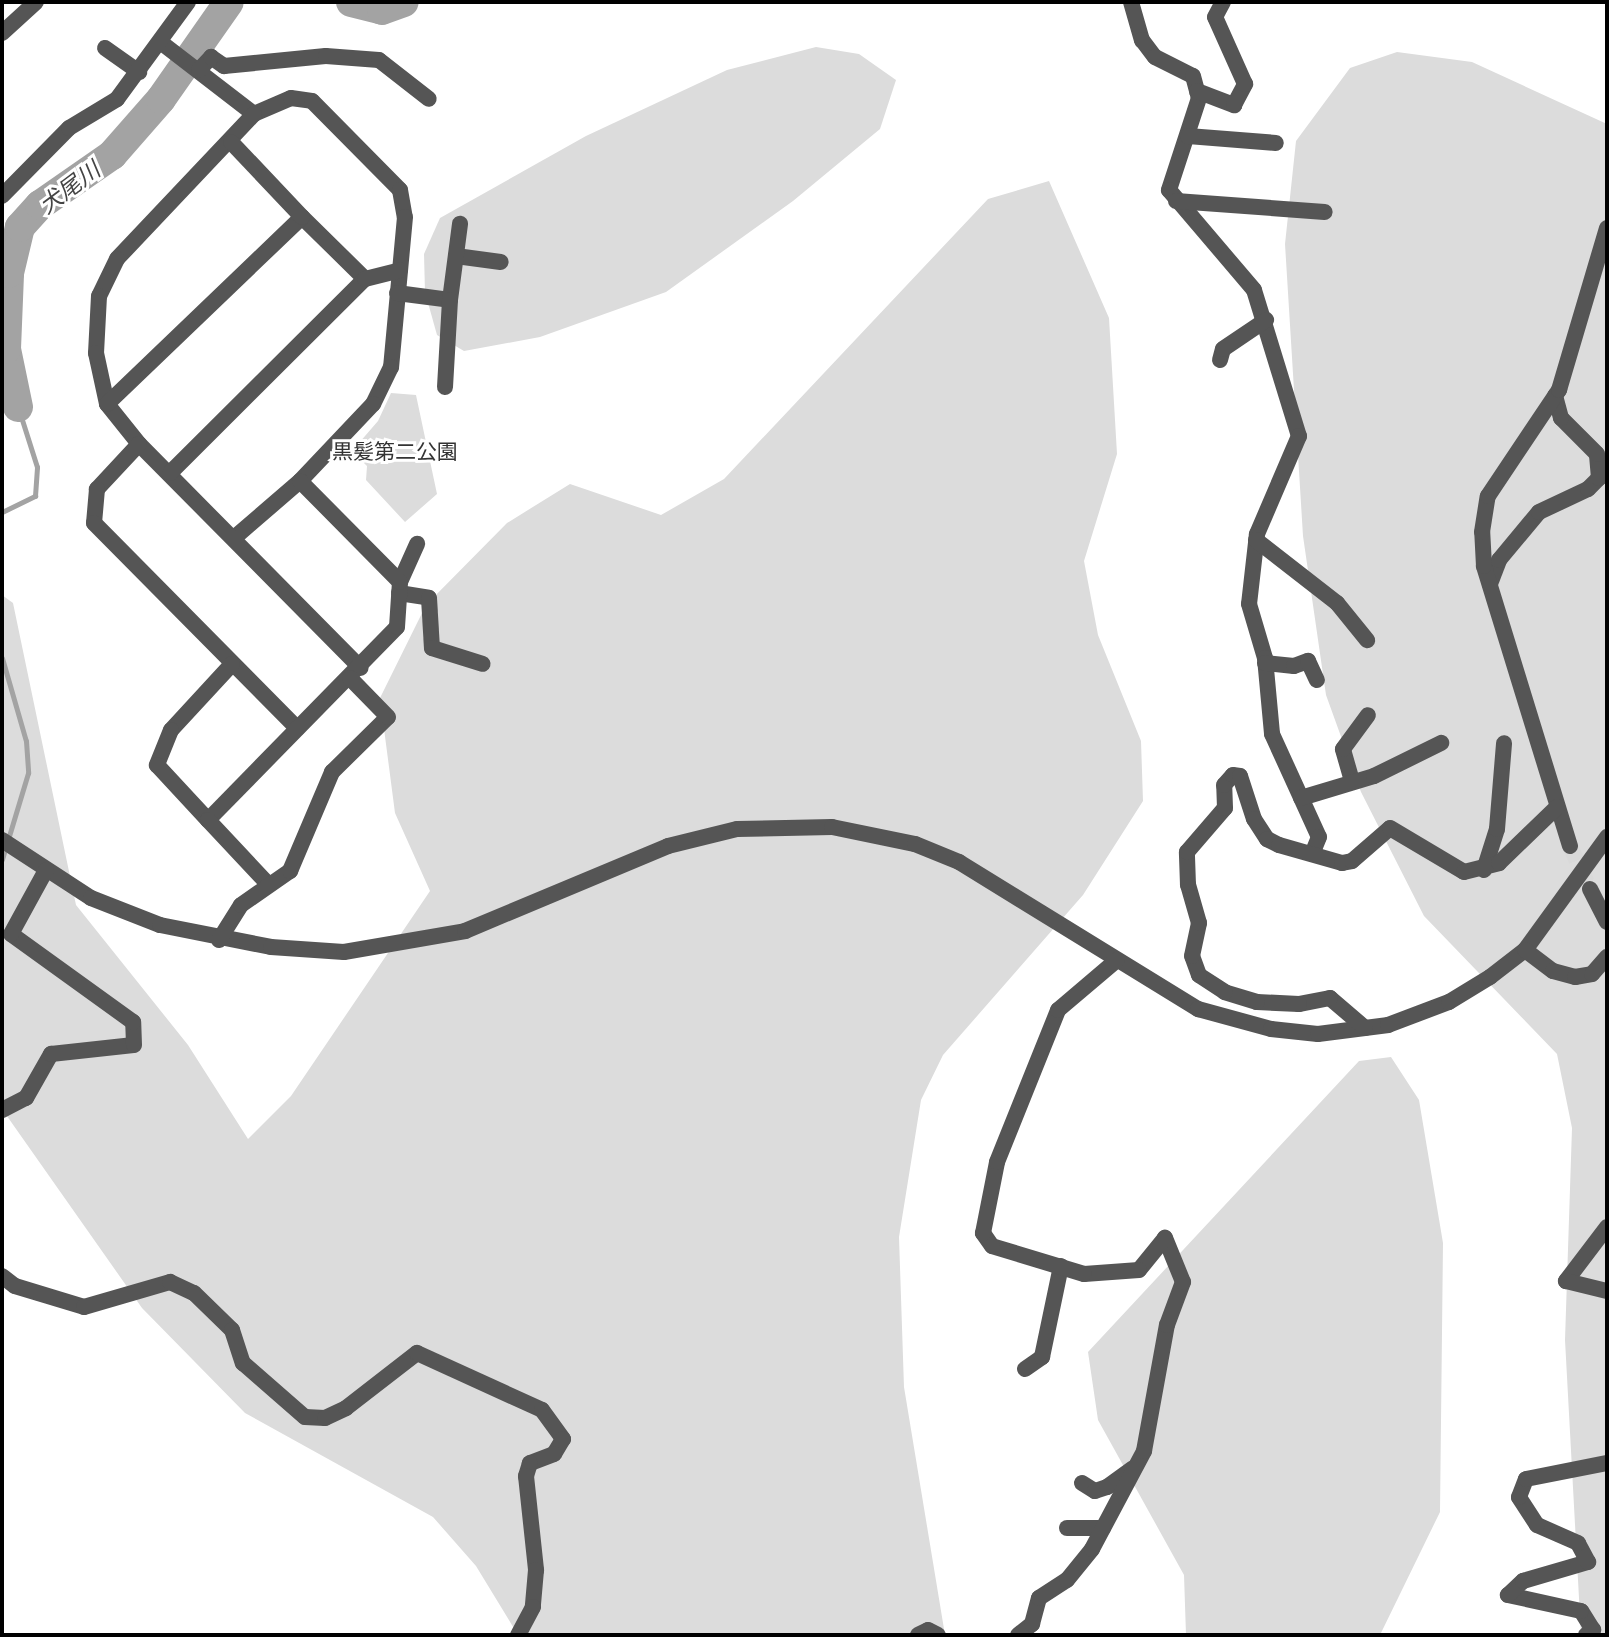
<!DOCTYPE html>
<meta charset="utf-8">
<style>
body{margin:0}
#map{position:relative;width:1609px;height:1637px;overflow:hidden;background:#fff;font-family:"Golos Text","Noto Sans JP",sans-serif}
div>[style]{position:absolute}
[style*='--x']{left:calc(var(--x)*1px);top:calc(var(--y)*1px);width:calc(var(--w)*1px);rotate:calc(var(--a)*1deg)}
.green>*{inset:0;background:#dcdcdc}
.stream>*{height:5px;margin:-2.5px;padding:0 2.5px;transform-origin:2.5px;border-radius:2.5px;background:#a3a3a3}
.river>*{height:30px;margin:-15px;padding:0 15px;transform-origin:15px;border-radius:15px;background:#a3a3a3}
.minor-tunnel>*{height:16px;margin-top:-8px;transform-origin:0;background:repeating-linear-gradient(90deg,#d9d9d9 0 16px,transparent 0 24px)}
.minor>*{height:16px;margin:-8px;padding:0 8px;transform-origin:8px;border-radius:8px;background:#555}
span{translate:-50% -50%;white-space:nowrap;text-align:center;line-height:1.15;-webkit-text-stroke:6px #fff;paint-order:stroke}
.park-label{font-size:21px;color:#333}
.water-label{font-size:23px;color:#444;font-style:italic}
.frame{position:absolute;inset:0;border:4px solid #000;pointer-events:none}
</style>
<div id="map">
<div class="green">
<i style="clip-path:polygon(816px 47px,859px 54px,896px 80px,880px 129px,793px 201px,666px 292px,540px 337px,464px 351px,437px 335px,425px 292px,424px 254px,440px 218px,586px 136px,727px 70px)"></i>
<i style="clip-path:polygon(1397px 52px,1472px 62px,1607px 124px,1607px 1635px,1581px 1635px,1565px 1340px,1572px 1128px,1557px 1054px,1424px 916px,1361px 792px,1326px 695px,1303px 536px,1285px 244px,1296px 141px,1350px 68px)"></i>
<i style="clip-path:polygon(1049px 181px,1109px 318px,1117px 454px,1084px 561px,1098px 635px,1141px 741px,1143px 801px,1083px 895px,943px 1055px,921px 1100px,899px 1237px,904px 1387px,945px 1635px,518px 1635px,476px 1566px,433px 1517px,245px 1413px,142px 1308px,2px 1109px,2px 595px,13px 603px,76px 905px,188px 1045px,248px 1139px,291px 1096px,430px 891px,395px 813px,380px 698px,426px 605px,507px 523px,570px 484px,661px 515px,724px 479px,988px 199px)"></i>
<i style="clip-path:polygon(391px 393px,416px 395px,437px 494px,405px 522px,366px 480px,367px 466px,352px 451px,378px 421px)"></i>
<i style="clip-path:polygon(1391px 1057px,1419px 1100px,1443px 1243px,1440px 1512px,1380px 1635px,1186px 1635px,1184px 1575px,1098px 1420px,1088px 1352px,1359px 1061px)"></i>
</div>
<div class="stream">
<i style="--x:2;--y:512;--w:37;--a:-26"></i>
<i style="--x:35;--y:496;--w:29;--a:-86"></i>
<i style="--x:37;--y:467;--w:63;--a:-107.6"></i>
<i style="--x:2;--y:658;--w:86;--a:73.9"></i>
<i style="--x:26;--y:741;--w:32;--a:86"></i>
<i style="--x:28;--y:773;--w:90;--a:106.8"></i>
</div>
<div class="river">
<i style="--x:351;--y:2;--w:32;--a:14"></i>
<i style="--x:382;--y:10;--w:23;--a:-20"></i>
<i style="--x:18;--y:407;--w:59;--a:-101.7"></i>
<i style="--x:6;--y:349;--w:76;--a:-87.7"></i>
<i style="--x:9;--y:273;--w:47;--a:-76.6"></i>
<i style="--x:20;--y:227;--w:30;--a:-48"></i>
<i style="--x:40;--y:205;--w:88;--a:-34.8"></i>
<i style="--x:112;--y:155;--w:74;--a:-48.8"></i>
<i style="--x:161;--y:99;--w:118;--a:-55"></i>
</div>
<div class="minor-tunnel">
<i style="--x:1570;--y:846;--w:47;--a:65.1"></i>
</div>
<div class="minor">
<i style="--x:1131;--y:2;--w:40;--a:74"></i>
<i style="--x:1142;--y:40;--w:21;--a:53"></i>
<i style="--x:1155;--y:57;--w:42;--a:26.6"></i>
<i style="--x:1193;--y:76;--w:23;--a:75"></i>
<i style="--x:1199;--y:98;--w:97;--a:108.1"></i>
<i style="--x:1169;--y:190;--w:131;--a:49.6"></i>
<i style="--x:1254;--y:290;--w:153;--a:72.9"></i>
<i style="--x:1299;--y:436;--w:107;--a:113.2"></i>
<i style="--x:1257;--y:534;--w:70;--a:96.5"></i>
<i style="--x:1249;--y:604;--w:56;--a:73.5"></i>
<i style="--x:1265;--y:658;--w:76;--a:84.7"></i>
<i style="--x:1272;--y:734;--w:113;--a:65.5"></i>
<i style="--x:1319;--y:837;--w:16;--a:112"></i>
<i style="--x:2;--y:33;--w:46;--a:-42.4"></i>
<i style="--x:163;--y:44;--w:115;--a:37.6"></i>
<i style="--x:254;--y:114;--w:40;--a:-23.4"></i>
<i style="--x:291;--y:98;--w:21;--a:8"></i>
<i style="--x:312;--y:101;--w:125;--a:45.3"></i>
<i style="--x:400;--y:190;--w:27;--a:80"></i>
<i style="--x:405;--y:217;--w:151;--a:95.3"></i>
<i style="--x:391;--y:367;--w:41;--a:115.9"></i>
<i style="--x:373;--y:404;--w:106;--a:133.5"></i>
<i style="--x:300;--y:481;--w:87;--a:139.2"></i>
<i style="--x:105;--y:48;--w:42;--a:35.2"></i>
<i style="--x:199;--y:70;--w:18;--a:-47"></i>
<i style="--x:211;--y:57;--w:16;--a:35"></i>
<i style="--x:224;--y:66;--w:102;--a:-5.6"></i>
<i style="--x:326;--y:56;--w:53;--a:4.3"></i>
<i style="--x:379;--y:60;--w:63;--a:38"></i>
<i style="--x:1197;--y:91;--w:40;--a:21"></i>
<i style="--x:1234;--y:105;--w:24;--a:-62"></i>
<i style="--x:1245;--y:84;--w:73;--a:-114.1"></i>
<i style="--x:1215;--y:17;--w:17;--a:-62"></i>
<i style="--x:254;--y:114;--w:199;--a:133.4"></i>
<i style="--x:117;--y:259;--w:41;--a:115.9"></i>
<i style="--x:99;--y:296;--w:57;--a:93"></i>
<i style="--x:96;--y:353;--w:52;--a:77.8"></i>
<i style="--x:107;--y:404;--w:51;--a:51.3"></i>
<i style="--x:139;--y:444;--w:315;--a:45.3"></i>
<i style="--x:1188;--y:136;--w:88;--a:4.5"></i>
<i style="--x:2;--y:196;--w:95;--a:-45.4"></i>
<i style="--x:69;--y:128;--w:56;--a:-31.1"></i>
<i style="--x:117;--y:99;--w:120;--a:-53.8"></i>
<i style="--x:1176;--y:201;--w:149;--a:4.2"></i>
<i style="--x:302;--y:217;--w:88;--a:44.5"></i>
<i style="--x:456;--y:256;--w:45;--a:7.6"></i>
<i style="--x:397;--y:293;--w:53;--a:7.5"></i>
<i style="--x:450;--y:300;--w:77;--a:-82.5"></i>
<i style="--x:1220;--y:360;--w:11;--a:-75"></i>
<i style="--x:1223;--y:349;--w:52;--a:-34"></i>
<i style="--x:445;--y:387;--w:87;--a:-86.7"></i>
<i style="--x:107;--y:404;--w:270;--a:-43.8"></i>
<i style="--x:302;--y:217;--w:103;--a:-133.4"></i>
<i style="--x:139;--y:444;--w:62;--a:133"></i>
<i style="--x:97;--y:489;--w:34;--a:95"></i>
<i style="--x:94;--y:523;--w:289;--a:45.3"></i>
<i style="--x:170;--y:473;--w:275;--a:-44.9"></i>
<i style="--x:365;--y:279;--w:36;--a:-14"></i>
<i style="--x:1256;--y:540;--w:103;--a:37.9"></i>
<i style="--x:1337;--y:603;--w:48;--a:51"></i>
<i style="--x:400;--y:582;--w:42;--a:-65.9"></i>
<i style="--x:1490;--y:584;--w:26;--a:-69"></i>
<i style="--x:1499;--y:560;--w:62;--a:-50.2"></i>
<i style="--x:1539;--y:512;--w:54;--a:-25.1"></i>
<i style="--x:1588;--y:489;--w:16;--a:-45"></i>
<i style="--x:1599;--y:478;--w:24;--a:-95"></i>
<i style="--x:1597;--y:454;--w:51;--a:-135"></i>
<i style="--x:1561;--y:418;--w:23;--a:-105"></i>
<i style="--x:399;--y:593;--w:30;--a:9"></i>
<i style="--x:429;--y:598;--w:50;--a:86.6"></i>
<i style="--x:432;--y:648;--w:53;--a:17.4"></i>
<i style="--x:1265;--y:663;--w:29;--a:6"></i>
<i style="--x:1294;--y:666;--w:15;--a:-20"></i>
<i style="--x:1308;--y:661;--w:21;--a:65"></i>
<i style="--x:232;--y:664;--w:90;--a:132.7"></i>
<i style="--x:171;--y:730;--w:38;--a:112"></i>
<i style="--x:157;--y:765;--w:75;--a:47.2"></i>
<i style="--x:208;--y:820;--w:270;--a:-45.6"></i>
<i style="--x:397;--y:627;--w:45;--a:-86.2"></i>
<i style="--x:400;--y:582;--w:142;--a:-134.7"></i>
<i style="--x:1352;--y:781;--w:33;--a:-106"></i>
<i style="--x:1343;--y:749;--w:42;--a:-53.7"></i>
<i style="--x:1301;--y:798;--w:76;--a:-16.8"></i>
<i style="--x:1374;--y:776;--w:75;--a:-26.2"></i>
<i style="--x:208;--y:820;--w:86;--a:46.9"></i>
<i style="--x:2;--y:840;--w:106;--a:33.1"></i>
<i style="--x:91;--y:898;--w:74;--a:21.4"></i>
<i style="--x:160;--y:925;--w:113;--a:11.2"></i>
<i style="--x:271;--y:947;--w:73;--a:3.9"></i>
<i style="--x:344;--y:952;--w:123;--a:-9.8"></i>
<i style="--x:465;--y:931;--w:220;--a:-22.7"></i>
<i style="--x:668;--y:846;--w:71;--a:-13.8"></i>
<i style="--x:737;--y:829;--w:95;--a:-1.2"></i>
<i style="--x:832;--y:827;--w:85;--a:11.6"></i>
<i style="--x:915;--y:844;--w:48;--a:22.2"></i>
<i style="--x:959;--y:862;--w:281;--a:31.6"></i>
<i style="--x:1198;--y:1009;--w:76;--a:15.3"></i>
<i style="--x:1271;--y:1029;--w:47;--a:6.1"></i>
<i style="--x:1318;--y:1034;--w:71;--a:-7.3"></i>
<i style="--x:1388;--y:1025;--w:65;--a:-20.7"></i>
<i style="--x:1449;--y:1002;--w:48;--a:-31.4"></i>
<i style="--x:1490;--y:977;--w:44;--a:-37.6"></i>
<i style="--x:1525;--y:950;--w:140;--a:-54"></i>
<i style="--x:1570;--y:846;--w:293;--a:-107.1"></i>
<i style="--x:1484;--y:566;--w:34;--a:-93"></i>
<i style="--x:1482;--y:532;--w:36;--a:-81"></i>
<i style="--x:1488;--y:496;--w:128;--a:-56.2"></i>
<i style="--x:1559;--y:390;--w:169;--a:-73.5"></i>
<i style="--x:1484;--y:870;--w:43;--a:-72.4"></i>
<i style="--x:1497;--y:829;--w:86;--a:-85.3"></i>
<i style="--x:1590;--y:889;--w:37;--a:63"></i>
<i style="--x:219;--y:940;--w:41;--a:-57.8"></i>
<i style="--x:241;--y:905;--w:60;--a:-34.8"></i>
<i style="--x:290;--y:871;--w:108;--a:-67"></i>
<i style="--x:332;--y:772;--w:78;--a:-44.5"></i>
<i style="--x:388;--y:717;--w:54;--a:-134.3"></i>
<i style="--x:1525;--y:950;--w:35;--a:37"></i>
<i style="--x:1553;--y:971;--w:23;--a:15"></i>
<i style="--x:1575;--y:977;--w:17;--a:-10"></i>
<i style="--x:1592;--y:974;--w:23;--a:-49"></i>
<i style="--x:1365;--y:1028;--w:46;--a:-139.4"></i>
<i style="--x:1330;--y:998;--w:32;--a:169"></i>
<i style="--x:1299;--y:1004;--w:42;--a:-177.3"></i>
<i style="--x:1257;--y:1002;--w:34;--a:-163"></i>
<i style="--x:1225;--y:992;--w:31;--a:-147"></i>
<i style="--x:1199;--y:975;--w:20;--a:-110"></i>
<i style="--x:1192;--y:956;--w:34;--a:-78"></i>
<i style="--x:1199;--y:923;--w:40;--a:-106"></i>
<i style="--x:1188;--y:885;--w:33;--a:-92"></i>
<i style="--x:1187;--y:852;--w:58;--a:-49.2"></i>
<i style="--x:1225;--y:808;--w:23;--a:-92"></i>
<i style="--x:1224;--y:785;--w:13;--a:-48"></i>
<i style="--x:1233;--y:775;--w:7;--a:8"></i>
<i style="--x:1240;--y:776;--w:45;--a:72"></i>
<i style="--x:1254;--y:819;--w:24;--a:57"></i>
<i style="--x:1267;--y:839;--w:13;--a:27"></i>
<i style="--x:1279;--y:845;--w:66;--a:15.9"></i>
<i style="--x:1342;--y:863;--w:10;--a:-11"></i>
<i style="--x:1352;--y:861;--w:50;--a:-41"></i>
<i style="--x:1390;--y:828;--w:86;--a:30.7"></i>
<i style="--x:1464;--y:872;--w:36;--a:-14"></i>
<i style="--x:1499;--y:863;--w:81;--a:-44"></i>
<i style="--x:2;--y:1110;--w:27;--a:-27"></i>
<i style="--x:26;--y:1098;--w:51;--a:-60.4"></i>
<i style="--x:51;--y:1054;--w:83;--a:-6.2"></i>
<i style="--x:134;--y:1045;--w:23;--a:-92"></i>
<i style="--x:133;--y:1022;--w:150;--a:-144.2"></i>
<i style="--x:11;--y:934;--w:73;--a:-61.3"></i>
<i style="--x:1607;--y:1227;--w:68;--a:127.2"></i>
<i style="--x:1566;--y:1281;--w:42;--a:13.7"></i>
<i style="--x:2;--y:1276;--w:16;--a:38"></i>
<i style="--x:15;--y:1286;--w:72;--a:16.9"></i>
<i style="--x:84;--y:1307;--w:90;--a:-16.2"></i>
<i style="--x:170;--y:1282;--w:26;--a:25"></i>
<i style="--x:194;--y:1293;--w:53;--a:44.2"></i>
<i style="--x:232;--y:1330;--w:35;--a:72"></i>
<i style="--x:243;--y:1363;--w:82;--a:41.1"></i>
<i style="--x:305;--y:1417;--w:20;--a:3"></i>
<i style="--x:325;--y:1418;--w:23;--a:-25"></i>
<i style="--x:346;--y:1408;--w:90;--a:-37.8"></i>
<i style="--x:417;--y:1353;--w:137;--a:24.5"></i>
<i style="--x:542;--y:1410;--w:36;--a:54"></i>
<i style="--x:563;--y:1439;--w:17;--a:121"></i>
<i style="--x:554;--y:1454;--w:26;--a:159"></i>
<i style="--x:530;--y:1463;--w:14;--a:107"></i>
<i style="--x:526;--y:1476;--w:95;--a:83.9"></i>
<i style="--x:536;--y:1570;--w:37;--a:95"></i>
<i style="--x:533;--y:1607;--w:32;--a:118"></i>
<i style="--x:1025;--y:1369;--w:21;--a:-35"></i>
<i style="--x:1042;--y:1357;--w:93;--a:-78.2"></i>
<i style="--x:1082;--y:1483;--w:15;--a:32"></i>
<i style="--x:1095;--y:1491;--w:13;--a:-18"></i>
<i style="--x:1107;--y:1487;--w:32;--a:-36"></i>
<i style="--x:1067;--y:1528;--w:36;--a:0"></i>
<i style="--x:918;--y:1635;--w:11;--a:-27"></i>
<i style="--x:928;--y:1630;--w:11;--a:27"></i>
<i style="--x:1018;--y:1635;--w:18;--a:-38"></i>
<i style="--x:1032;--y:1624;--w:27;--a:-75"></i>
<i style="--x:1039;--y:1598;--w:33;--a:-33"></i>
<i style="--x:1067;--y:1580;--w:40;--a:-51"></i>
<i style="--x:1092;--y:1549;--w:111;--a:-62"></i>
<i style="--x:1144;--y:1451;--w:128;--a:-79.7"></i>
<i style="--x:1167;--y:1325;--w:46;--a:-69.6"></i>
<i style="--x:1183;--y:1282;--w:48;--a:-112.2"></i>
<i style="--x:1165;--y:1238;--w:41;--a:129.1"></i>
<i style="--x:1139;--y:1270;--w:55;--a:175.8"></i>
<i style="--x:1084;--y:1274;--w:96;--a:-163.1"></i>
<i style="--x:992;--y:1246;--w:16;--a:-125"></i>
<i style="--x:983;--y:1233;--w:72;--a:-78.8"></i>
<i style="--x:997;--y:1162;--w:164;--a:-68.1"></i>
<i style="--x:1058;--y:1010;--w:77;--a:-40.3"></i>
<i style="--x:1586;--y:1635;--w:9;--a:-36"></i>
<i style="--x:1593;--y:1630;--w:22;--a:-122"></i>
<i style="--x:1581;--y:1611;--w:75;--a:-167.6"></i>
<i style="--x:1508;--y:1595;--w:21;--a:-43"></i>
<i style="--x:1523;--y:1581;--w:68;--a:-16.3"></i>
<i style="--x:1588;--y:1562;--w:21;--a:-118"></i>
<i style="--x:1578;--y:1543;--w:45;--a:-156.3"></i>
<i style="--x:1537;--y:1525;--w:33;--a:-123"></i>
<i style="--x:1519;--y:1497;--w:19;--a:-69"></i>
<i style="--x:1526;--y:1479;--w:83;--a:-11.2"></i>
</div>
<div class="park-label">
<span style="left:395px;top:451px">黒髪第二公園</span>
</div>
<div class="water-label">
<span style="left:69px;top:187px;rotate:-37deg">犬尾川</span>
</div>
<div class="frame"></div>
</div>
